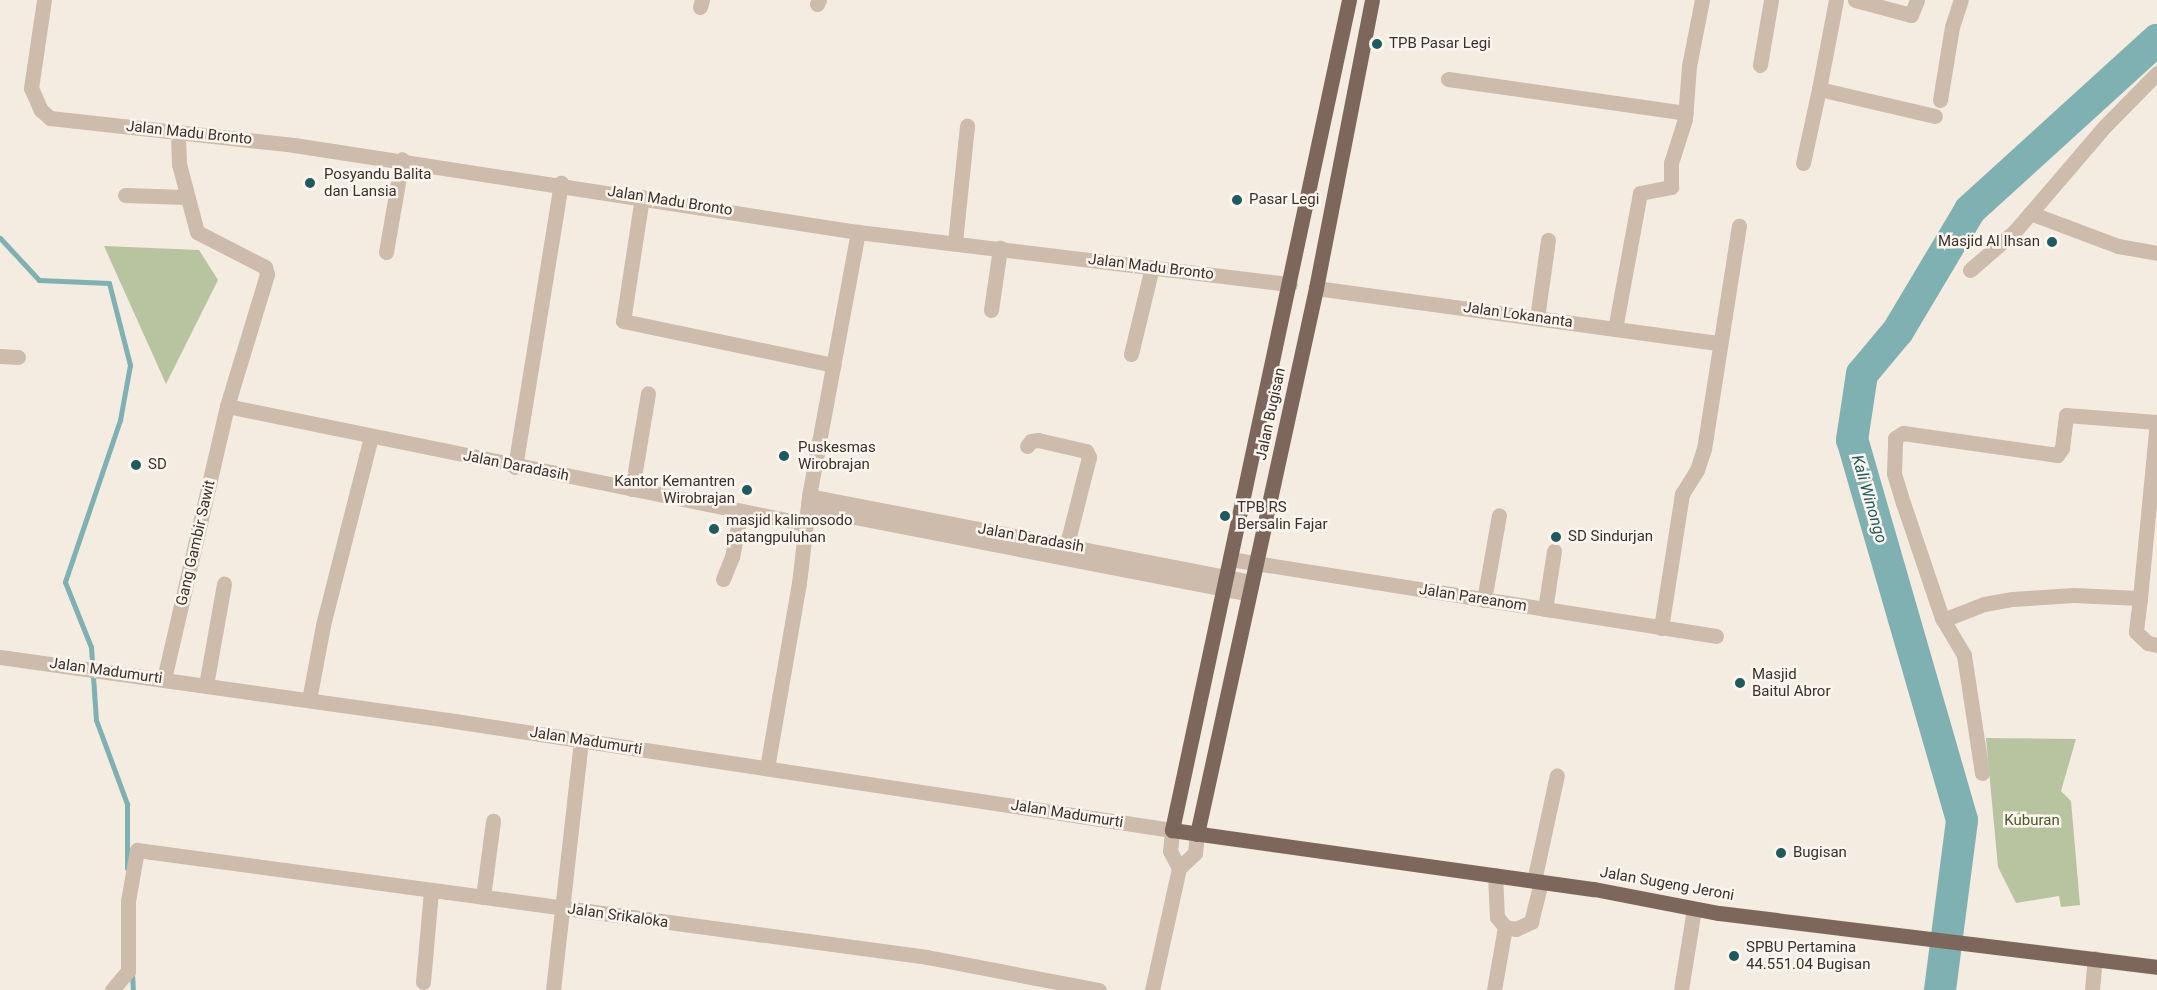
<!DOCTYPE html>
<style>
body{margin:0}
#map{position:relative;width:2157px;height:990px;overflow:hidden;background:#f4ebe1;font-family:Roboto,sans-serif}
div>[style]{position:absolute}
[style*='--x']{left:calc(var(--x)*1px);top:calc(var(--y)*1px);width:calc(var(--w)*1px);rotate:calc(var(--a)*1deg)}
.green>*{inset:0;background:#b8c4a0}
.stream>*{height:5px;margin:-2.5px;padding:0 2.5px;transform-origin:2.5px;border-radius:2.5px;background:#7fb0b2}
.river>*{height:32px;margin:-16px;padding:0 16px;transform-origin:16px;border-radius:16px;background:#7fb0b2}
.minor>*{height:15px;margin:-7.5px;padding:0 7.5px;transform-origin:7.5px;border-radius:7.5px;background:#cdbbac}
.major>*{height:15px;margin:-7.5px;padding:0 7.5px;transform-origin:7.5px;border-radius:7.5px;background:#7d675c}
.dots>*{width:16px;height:16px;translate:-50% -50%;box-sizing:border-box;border:3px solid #fbf5ee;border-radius:50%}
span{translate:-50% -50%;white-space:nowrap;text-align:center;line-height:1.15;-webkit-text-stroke:5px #fbf5ee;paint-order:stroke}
.poi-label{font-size:15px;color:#3b302b}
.left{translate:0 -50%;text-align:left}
.right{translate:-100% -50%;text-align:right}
.street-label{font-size:15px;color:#3b302b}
.park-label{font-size:15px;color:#4a5a2e}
.water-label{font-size:16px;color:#1f5a5e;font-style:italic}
</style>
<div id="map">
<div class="green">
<i style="clip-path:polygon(104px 246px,199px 250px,218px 280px,166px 384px)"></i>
<i style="clip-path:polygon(1986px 738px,2076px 739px,2061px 791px,2071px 801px,2080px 905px,2061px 907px,2059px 896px,2016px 903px,1998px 867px)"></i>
</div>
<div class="stream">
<i style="--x:0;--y:238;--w:57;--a:47.1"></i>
<i style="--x:39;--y:280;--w:70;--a:2.5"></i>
<i style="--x:109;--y:283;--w:85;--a:75.6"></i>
<i style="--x:130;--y:365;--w:56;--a:100.3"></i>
<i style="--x:120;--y:420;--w:171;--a:108.8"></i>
<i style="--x:65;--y:582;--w:70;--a:68.2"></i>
<i style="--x:91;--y:647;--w:73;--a:86.1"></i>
<i style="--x:96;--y:720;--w:90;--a:69.7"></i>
<i style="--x:127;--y:804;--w:64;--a:90"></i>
<i style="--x:132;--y:973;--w:17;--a:87"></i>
</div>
<div class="river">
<i style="--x:1940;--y:990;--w:171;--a:-82.6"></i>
<i style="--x:1962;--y:820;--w:396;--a:-106.1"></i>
<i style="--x:1852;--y:440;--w:67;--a:-81.4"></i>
<i style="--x:1862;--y:374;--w:56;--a:-50.1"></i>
<i style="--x:1898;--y:331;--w:141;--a:-59.2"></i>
<i style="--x:1970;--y:210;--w:253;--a:-42.3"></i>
</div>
<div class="minor">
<i style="--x:44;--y:0;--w:89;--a:98.4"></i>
<i style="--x:31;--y:88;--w:24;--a:66"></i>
<i style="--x:41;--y:110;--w:12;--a:42"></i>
<i style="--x:50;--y:118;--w:245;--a:6.3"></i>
<i style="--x:294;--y:145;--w:571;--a:8.77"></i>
<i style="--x:858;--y:232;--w:435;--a:6.9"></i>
<i style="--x:1836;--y:0;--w:91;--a:100.8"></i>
<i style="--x:1819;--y:89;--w:119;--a:13.1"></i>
<i style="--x:1855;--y:0;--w:58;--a:15"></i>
<i style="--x:1911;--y:15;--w:16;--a:-68"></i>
<i style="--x:817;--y:4;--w:4;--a:-63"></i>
<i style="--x:700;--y:7;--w:7;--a:-74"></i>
<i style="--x:1760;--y:65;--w:66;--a:-80.4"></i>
<i style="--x:1448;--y:79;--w:240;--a:8.1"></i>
<i style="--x:1940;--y:100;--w:74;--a:-80.7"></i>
<i style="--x:1952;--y:27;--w:28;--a:-72"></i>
<i style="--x:1803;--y:163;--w:76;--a:-77.8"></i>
<i style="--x:125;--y:195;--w:61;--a:1.9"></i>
<i style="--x:642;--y:197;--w:125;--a:98.7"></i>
<i style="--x:623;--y:321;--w:215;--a:11.8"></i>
<i style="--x:2030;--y:213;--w:94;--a:20.6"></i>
<i style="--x:2118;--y:246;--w:40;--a:10"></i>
<i style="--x:955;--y:242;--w:117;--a:-84.1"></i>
<i style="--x:386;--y:252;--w:94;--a:-80.2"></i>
<i style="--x:1970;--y:270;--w:60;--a:-40.9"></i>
<i style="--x:2015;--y:231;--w:138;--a:-49.4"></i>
<i style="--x:2105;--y:126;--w:74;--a:-45.5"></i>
<i style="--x:1316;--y:288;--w:407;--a:7.8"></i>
<i style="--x:991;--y:310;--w:63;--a:-81.7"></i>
<i style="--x:1537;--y:318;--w:79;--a:-82"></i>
<i style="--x:1615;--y:329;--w:138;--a:-79.6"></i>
<i style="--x:1640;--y:193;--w:32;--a:-11"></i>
<i style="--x:1671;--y:187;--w:24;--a:-90"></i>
<i style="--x:1671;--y:163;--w:46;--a:-72.3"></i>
<i style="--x:1685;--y:119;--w:53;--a:-85.7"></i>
<i style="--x:1689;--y:66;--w:67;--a:-78.9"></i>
<i style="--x:1131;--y:354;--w:89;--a:-76.4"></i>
<i style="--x:0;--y:356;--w:18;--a:3"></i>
<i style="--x:227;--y:406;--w:591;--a:11.52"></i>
<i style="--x:1027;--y:446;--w:6;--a:-51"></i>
<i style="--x:1031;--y:441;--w:7;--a:-8"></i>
<i style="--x:1038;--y:440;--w:49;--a:12.9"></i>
<i style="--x:1086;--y:451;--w:7;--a:63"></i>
<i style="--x:1089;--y:457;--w:90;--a:104.2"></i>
<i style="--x:515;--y:467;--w:288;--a:-80.8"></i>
<i style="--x:632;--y:489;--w:97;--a:-80.5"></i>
<i style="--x:809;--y:496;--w:451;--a:11"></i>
<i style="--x:808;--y:508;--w:449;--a:11"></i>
<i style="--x:1230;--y:559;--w:492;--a:9"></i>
<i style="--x:723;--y:579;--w:24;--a:-68"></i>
<i style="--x:732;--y:557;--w:47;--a:-78.9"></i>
<i style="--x:2140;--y:598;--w:177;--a:-84.5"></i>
<i style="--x:1484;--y:600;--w:86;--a:-80"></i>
<i style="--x:1545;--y:609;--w:59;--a:-81.2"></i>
<i style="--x:1943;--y:620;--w:44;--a:-21.3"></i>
<i style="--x:1984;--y:604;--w:29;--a:-10"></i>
<i style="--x:2013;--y:599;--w:60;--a:-3.8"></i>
<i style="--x:2073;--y:595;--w:67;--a:2.6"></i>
<i style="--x:2140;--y:598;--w:34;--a:97"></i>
<i style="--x:2136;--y:632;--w:16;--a:43"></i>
<i style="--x:2148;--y:643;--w:9;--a:13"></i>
<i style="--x:1661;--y:628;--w:136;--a:-81.1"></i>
<i style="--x:1682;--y:494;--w:28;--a:-58"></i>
<i style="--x:1697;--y:470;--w:22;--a:-72"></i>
<i style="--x:1704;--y:449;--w:226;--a:-81.1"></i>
<i style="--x:0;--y:657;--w:452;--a:8"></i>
<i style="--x:448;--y:720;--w:732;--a:8.64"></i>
<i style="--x:1172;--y:830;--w:21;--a:95"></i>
<i style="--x:1170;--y:851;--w:19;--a:62"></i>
<i style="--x:164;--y:679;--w:280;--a:-77"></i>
<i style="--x:227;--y:406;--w:138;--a:-73.1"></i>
<i style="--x:267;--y:274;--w:7;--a:-106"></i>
<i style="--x:265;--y:267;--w:76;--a:-152.8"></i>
<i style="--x:197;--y:232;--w:70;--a:-104.8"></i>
<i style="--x:179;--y:164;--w:32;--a:-92"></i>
<i style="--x:206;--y:685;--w:103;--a:-79.9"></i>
<i style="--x:309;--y:700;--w:76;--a:-79.4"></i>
<i style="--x:323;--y:625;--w:194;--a:-75.7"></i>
<i style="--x:767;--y:768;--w:188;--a:-80.2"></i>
<i style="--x:799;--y:583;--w:88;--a:-83.4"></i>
<i style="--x:809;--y:496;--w:269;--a:-79.5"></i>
<i style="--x:1982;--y:773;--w:119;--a:-98.7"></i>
<i style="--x:1964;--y:655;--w:43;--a:-120.7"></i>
<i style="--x:1942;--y:618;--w:121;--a:-108.7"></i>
<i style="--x:1903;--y:503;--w:31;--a:-107"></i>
<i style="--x:1894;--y:473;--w:35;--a:-88"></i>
<i style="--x:1895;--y:438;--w:9;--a:-32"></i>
<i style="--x:1903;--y:433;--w:156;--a:8.1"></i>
<i style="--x:2057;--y:455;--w:9;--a:-54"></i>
<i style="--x:2062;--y:448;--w:33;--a:-83"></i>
<i style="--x:2066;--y:415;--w:91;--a:4.4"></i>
<i style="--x:1495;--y:875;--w:42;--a:87.3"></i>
<i style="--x:1497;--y:917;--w:13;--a:51"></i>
<i style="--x:1505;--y:927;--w:11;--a:10"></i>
<i style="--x:1516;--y:929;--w:17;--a:-25"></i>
<i style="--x:1531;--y:922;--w:41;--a:-76"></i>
<i style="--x:1534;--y:881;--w:108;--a:-77.8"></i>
<i style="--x:483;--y:897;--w:77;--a:-82.5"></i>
<i style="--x:423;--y:982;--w:92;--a:-85"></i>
<i style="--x:112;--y:990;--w:25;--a:-50"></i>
<i style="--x:128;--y:971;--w:70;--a:-90"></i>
<i style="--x:128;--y:901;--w:52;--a:-80"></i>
<i style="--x:137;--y:850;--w:797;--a:7.71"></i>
<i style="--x:927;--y:957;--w:175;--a:10.9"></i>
<i style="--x:553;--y:990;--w:252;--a:-83.6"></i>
<i style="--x:1152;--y:990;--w:125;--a:-77.5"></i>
<i style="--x:1179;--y:868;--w:22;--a:-43"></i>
<i style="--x:1195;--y:853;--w:19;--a:-84"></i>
<i style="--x:1494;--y:990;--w:64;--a:-80.1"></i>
<i style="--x:1681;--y:990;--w:82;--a:-80.9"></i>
<i style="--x:2092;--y:990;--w:32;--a:-85"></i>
</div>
<div class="major">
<i style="--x:1349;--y:0;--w:849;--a:102.04"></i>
<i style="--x:1172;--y:830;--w:426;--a:8"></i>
<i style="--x:1594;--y:889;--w:127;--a:10.9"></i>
<i style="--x:1719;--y:913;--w:441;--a:7"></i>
<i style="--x:1197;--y:834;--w:559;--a:-77.7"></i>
<i style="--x:1316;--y:288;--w:293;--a:-79"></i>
</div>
<div class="dots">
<i style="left:1377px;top:44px;background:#1f5a5e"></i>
<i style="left:310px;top:183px;background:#1f5a5e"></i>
<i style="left:1237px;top:200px;background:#1f5a5e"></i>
<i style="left:2052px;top:242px;background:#1f5a5e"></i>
<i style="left:784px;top:456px;background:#1f5a5e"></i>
<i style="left:136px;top:465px;background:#1f5a5e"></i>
<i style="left:747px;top:490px;background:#1f5a5e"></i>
<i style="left:1225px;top:516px;background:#1f5a5e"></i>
<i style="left:714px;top:529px;background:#1f5a5e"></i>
<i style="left:1556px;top:537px;background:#1f5a5e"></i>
<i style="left:1740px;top:683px;background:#1f5a5e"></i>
<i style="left:1781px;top:853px;background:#1f5a5e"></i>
<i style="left:1734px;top:956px;background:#1f5a5e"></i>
</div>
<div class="poi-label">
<span class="left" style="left:1389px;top:44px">TPB Pasar Legi</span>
<span class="left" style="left:324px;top:183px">Posyandu Balita<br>dan Lansia</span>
<span class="left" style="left:1249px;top:200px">Pasar Legi</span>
<span class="right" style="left:2040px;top:242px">Masjid Al Ihsan</span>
<span class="left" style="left:798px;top:456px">Puskesmas<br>Wirobrajan</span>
<span class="left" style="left:148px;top:465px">SD</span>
<span class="right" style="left:735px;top:490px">Kantor Kemantren<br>Wirobrajan</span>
<span class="left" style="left:1237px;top:516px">TPB RS<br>Bersalin Fajar</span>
<span class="left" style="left:726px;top:529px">masjid kalimosodo<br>patangpuluhan</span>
<span class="left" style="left:1568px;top:537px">SD Sindurjan</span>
<span class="left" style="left:1752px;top:683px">Masjid<br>Baitul Abror</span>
<span class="left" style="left:1793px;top:853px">Bugisan</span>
<span class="left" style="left:1746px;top:956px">SPBU Pertamina<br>44.551.04 Bugisan</span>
</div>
<div class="street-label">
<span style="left:189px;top:133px;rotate:6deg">Jalan Madu Bronto</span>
<span style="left:670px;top:201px;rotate:9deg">Jalan Madu Bronto</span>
<span style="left:1151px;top:267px;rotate:7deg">Jalan Madu Bronto</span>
<span style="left:1518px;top:315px;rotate:8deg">Jalan Lokananta</span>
<span style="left:1271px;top:414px;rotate:-78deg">Jalan Bugisan</span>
<span style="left:516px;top:466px;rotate:11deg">Jalan Daradasih</span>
<span style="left:1031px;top:538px;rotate:10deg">Jalan Daradasih</span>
<span style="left:196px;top:543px;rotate:-77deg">Gang Gambir Sawit</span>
<span style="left:1473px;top:598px;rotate:9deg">Jalan Pareanom</span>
<span style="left:106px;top:671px;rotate:8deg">Jalan Madumurti</span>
<span style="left:586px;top:741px;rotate:9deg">Jalan Madumurti</span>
<span style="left:1067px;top:814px;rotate:9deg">Jalan Madumurti</span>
<span style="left:1667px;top:884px;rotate:10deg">Jalan Sugeng Jeroni</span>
<span style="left:618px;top:916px;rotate:8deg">Jalan Srikaloka</span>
</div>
<div class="park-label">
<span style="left:2032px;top:821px">Kuburan</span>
</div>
<div class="water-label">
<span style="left:1869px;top:499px;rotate:74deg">Kali Winongo</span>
</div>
</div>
